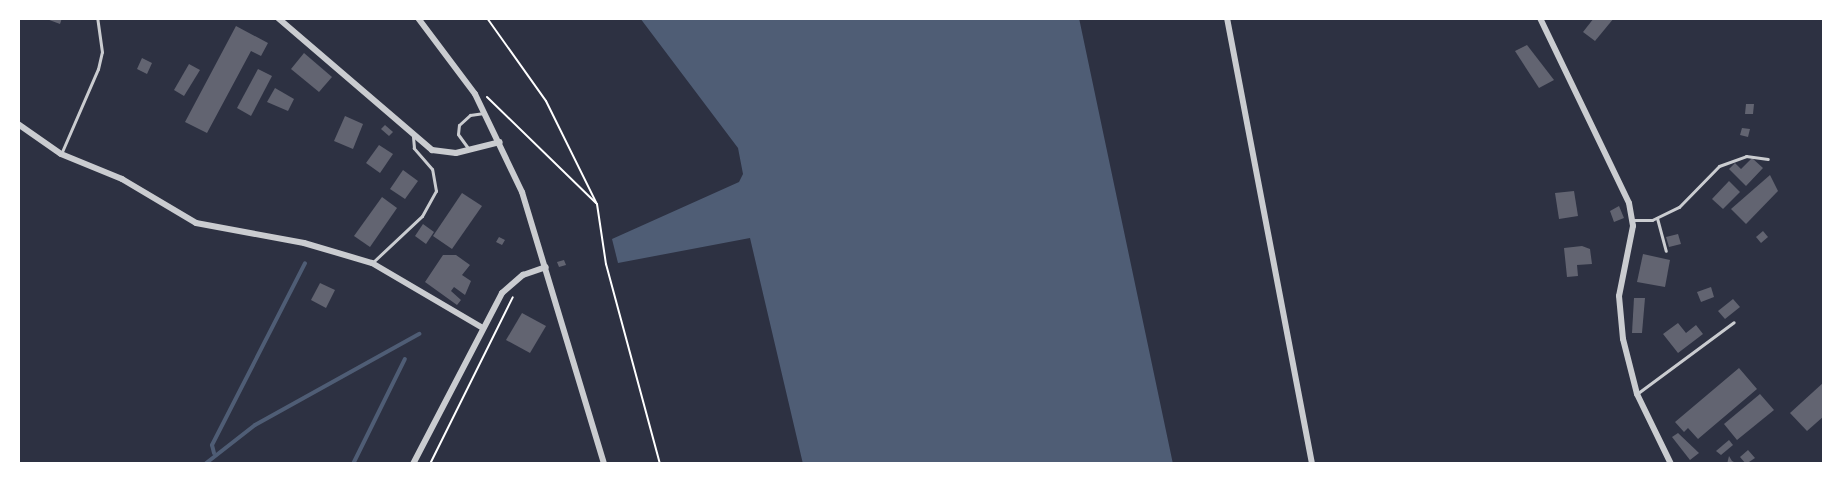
<!DOCTYPE html>
<style>
body{margin:0}
#map{position:relative;width:1842px;height:482px;overflow:hidden;background:#2d3142;font-family:"Source Sans 3",sans-serif}
div>[style]{position:absolute}
[style*='--x']{left:calc(var(--x)*1px);top:calc(var(--y)*1px);width:calc(var(--w)*1px);rotate:calc(var(--a)*1deg)}
.water>*{inset:0;background:#4f5d75}
.stream>*{height:4px;margin:-2px;padding:0 2px;transform-origin:2px;border-radius:2px;background:#4f5d75}
.building>*{inset:0;background:#626471}
.path>*{height:2px;margin:-1px;padding:0 1px;transform-origin:1px;border-radius:1px;background:#fff}
.service>*{height:3px;margin:-1.5px;padding:0 1.5px;transform-origin:1.5px;border-radius:1.5px;background:#caccd0}
.minor>*{height:6px;margin:-3px;padding:0 3px;transform-origin:3px;border-radius:3px;background:#caccd0}
span{translate:-50% -50%;white-space:nowrap;text-align:center;line-height:1.15;-webkit-text-stroke:6px #fff;paint-order:stroke}
.frame{position:absolute;inset:0;border:20px solid #fff;pointer-events:none}
</style>
<div id="map">
<div class="water">
<i style="clip-path:polygon(640px 18px,1079px 18px,1173px 464px,803px 464px,750px 238px,618px 263px,612px 239px,739px 182px,743px 174px,738px 148px)"></i>
</div>
<div class="stream">
<i style="--x:214;--y:453;--w:8;--a:-104"></i>
<i style="--x:212;--y:445;--w:204;--a:-62.9"></i>
<i style="--x:205;--y:464;--w:63;--a:-38"></i>
<i style="--x:255;--y:425;--w:188;--a:-29"></i>
<i style="--x:353;--y:464;--w:117;--a:-63.7"></i>
</div>
<div class="building">
<i style="clip-path:polygon(44px 18px,62px 18px,60px 24px)"></i>
<i style="clip-path:polygon(1594px 18px,1614px 18px,1595px 41px,1583px 32px)"></i>
<i style="clip-path:polygon(236px 26px,268px 43px,261px 56px,251px 51px,207px 133px,185px 122px)"></i>
<i style="clip-path:polygon(1527px 45px,1554px 80px,1539px 88px,1515px 51px)"></i>
<i style="clip-path:polygon(304px 53px,332px 77px,319px 92px,291px 69px)"></i>
<i style="clip-path:polygon(142px 58px,152px 63px,147px 74px,137px 69px)"></i>
<i style="clip-path:polygon(189px 64px,200px 70px,184px 96px,174px 90px)"></i>
<i style="clip-path:polygon(258px 69px,272px 76px,251px 116px,237px 108px)"></i>
<i style="clip-path:polygon(275px 88px,294px 99px,288px 111px,267px 102px)"></i>
<i style="clip-path:polygon(1746px 104px,1754px 104px,1753px 114px,1745px 114px)"></i>
<i style="clip-path:polygon(345px 116px,363px 124px,353px 149px,334px 141px)"></i>
<i style="clip-path:polygon(385px 125px,393px 132px,389px 136px,381px 129px)"></i>
<i style="clip-path:polygon(1742px 128px,1750px 129px,1748px 137px,1740px 135px)"></i>
<i style="clip-path:polygon(379px 145px,393px 154px,380px 173px,366px 163px)"></i>
<i style="clip-path:polygon(1752px 158px,1763px 168px,1746px 186px,1729px 169px,1735px 163px,1741px 169px)"></i>
<i style="clip-path:polygon(403px 170px,418px 181px,405px 199px,390px 189px)"></i>
<i style="clip-path:polygon(1770px 175px,1778px 191px,1746px 224px,1731px 209px)"></i>
<i style="clip-path:polygon(1729px 181px,1740px 192px,1723px 209px,1712px 199px)"></i>
<i style="clip-path:polygon(1574px 191px,1578px 216px,1559px 219px,1555px 193px)"></i>
<i style="clip-path:polygon(462px 193px,482px 206px,452px 249px,433px 236px)"></i>
<i style="clip-path:polygon(382px 197px,397px 208px,370px 247px,354px 236px)"></i>
<i style="clip-path:polygon(1619px 206px,1624px 218px,1614px 222px,1610px 211px)"></i>
<i style="clip-path:polygon(423px 224px,434px 232px,426px 244px,415px 236px)"></i>
<i style="clip-path:polygon(1763px 231px,1768px 237px,1761px 243px,1756px 237px)"></i>
<i style="clip-path:polygon(1678px 234px,1681px 244px,1669px 247px,1666px 237px)"></i>
<i style="clip-path:polygon(499px 237px,505px 240px,502px 245px,496px 242px)"></i>
<i style="clip-path:polygon(1582px 246px,1590px 249px,1592px 264px,1577px 265px,1578px 276px,1567px 277px,1564px 248px)"></i>
<i style="clip-path:polygon(1643px 254px,1670px 260px,1665px 287px,1637px 282px)"></i>
<i style="clip-path:polygon(443px 255px,456px 255px,470px 265px,462px 275px,471px 281px,465px 295px,454px 287px,451px 291px,461px 300px,457px 305px,425px 282px)"></i>
<i style="clip-path:polygon(564px 260px,566px 265px,559px 267px,557px 262px)"></i>
<i style="clip-path:polygon(320px 283px,335px 290px,326px 308px,311px 300px)"></i>
<i style="clip-path:polygon(1711px 287px,1714px 297px,1701px 302px,1697px 292px)"></i>
<i style="clip-path:polygon(1634px 298px,1645px 298px,1642px 333px,1632px 333px)"></i>
<i style="clip-path:polygon(1733px 299px,1740px 307px,1725px 319px,1718px 311px)"></i>
<i style="clip-path:polygon(522px 313px,546px 326px,530px 353px,506px 340px)"></i>
<i style="clip-path:polygon(1678px 323px,1686px 333px,1696px 325px,1703px 334px,1678px 353px,1663px 334px)"></i>
<i style="clip-path:polygon(1739px 368px,1757px 389px,1698px 439px,1688px 428px,1684px 432px,1675px 422px)"></i>
<i style="clip-path:polygon(1824px 382px,1824px 416px,1807px 431px,1790px 413px)"></i>
<i style="clip-path:polygon(1760px 394px,1774px 410px,1737px 440px,1724px 424px)"></i>
<i style="clip-path:polygon(1678px 433px,1699px 453px,1690px 460px,1672px 437px)"></i>
<i style="clip-path:polygon(1729px 440px,1733px 445px,1721px 455px,1716px 451px)"></i>
<i style="clip-path:polygon(1748px 450px,1755px 458px,1746px 464px,1740px 457px)"></i>
<i style="clip-path:polygon(1729px 456px,1732px 461px,1738px 464px,1727px 464px)"></i>
</div>
<div class="path">
<i style="--x:487;--y:18;--w:102;--a:54.6"></i>
<i style="--x:546;--y:101;--w:115;--a:63.7"></i>
<i style="--x:597;--y:204;--w:61;--a:81.5"></i>
<i style="--x:606;--y:264;--w:207;--a:74.9"></i>
<i style="--x:487;--y:97;--w:152;--a:44.2"></i>
<i style="--x:430;--y:464;--w:186;--a:-63.6"></i>
</div>
<div class="service">
<i style="--x:468;--y:148;--w:17;--a:-126"></i>
<i style="--x:458;--y:134;--w:9;--a:-84"></i>
<i style="--x:459;--y:125;--w:15;--a:-42"></i>
<i style="--x:470;--y:115;--w:14;--a:-8"></i>
<i style="--x:61;--y:154;--w:93;--a:-66.5"></i>
<i style="--x:98;--y:69;--w:17;--a:-77"></i>
<i style="--x:102;--y:52;--w:34;--a:-98"></i>
<i style="--x:1657;--y:218;--w:34;--a:75"></i>
<i style="--x:1632;--y:220;--w:20;--a:0"></i>
<i style="--x:1652;--y:220;--w:30;--a:-26"></i>
<i style="--x:1679;--y:207;--w:57;--a:-45.7"></i>
<i style="--x:1719;--y:166;--w:29;--a:-20"></i>
<i style="--x:1746;--y:156;--w:22;--a:8"></i>
<i style="--x:373;--y:262;--w:67;--a:-43.2"></i>
<i style="--x:422;--y:216;--w:29;--a:-61"></i>
<i style="--x:436;--y:191;--w:22;--a:-100"></i>
<i style="--x:432;--y:169;--w:28;--a:-131"></i>
<i style="--x:414;--y:148;--w:12;--a:-95"></i>
<i style="--x:1638;--y:393;--w:119;--a:-36.5"></i>
</div>
<div class="minor">
<i style="--x:278;--y:18;--w:203;--a:40.6"></i>
<i style="--x:432;--y:150;--w:24;--a:7"></i>
<i style="--x:456;--y:153;--w:45;--a:-14"></i>
<i style="--x:418;--y:18;--w:95;--a:53.1"></i>
<i style="--x:475;--y:94;--w:109;--a:64.4"></i>
<i style="--x:522;--y:192;--w:284;--a:73.2"></i>
<i style="--x:1227;--y:18;--w:454;--a:79.2"></i>
<i style="--x:1540;--y:18;--w:205;--a:64.3"></i>
<i style="--x:1629;--y:203;--w:23;--a:80"></i>
<i style="--x:1633;--y:226;--w:71;--a:101.3"></i>
<i style="--x:1619;--y:296;--w:43;--a:84.7"></i>
<i style="--x:1623;--y:339;--w:57;--a:75.7"></i>
<i style="--x:1637;--y:394;--w:78;--a:64.1"></i>
<i style="--x:18;--y:124;--w:52;--a:34.9"></i>
<i style="--x:61;--y:154;--w:66;--a:22.3"></i>
<i style="--x:122;--y:179;--w:86;--a:30.7"></i>
<i style="--x:196;--y:223;--w:110;--a:10.5"></i>
<i style="--x:304;--y:243;--w:71;--a:16.4"></i>
<i style="--x:372;--y:263;--w:126;--a:30.4"></i>
<i style="--x:413;--y:464;--w:193;--a:-62.5"></i>
<i style="--x:502;--y:293;--w:28;--a:-41"></i>
<i style="--x:523;--y:275;--w:24;--a:-19"></i>
</div>
<div class="frame"></div>
</div>
